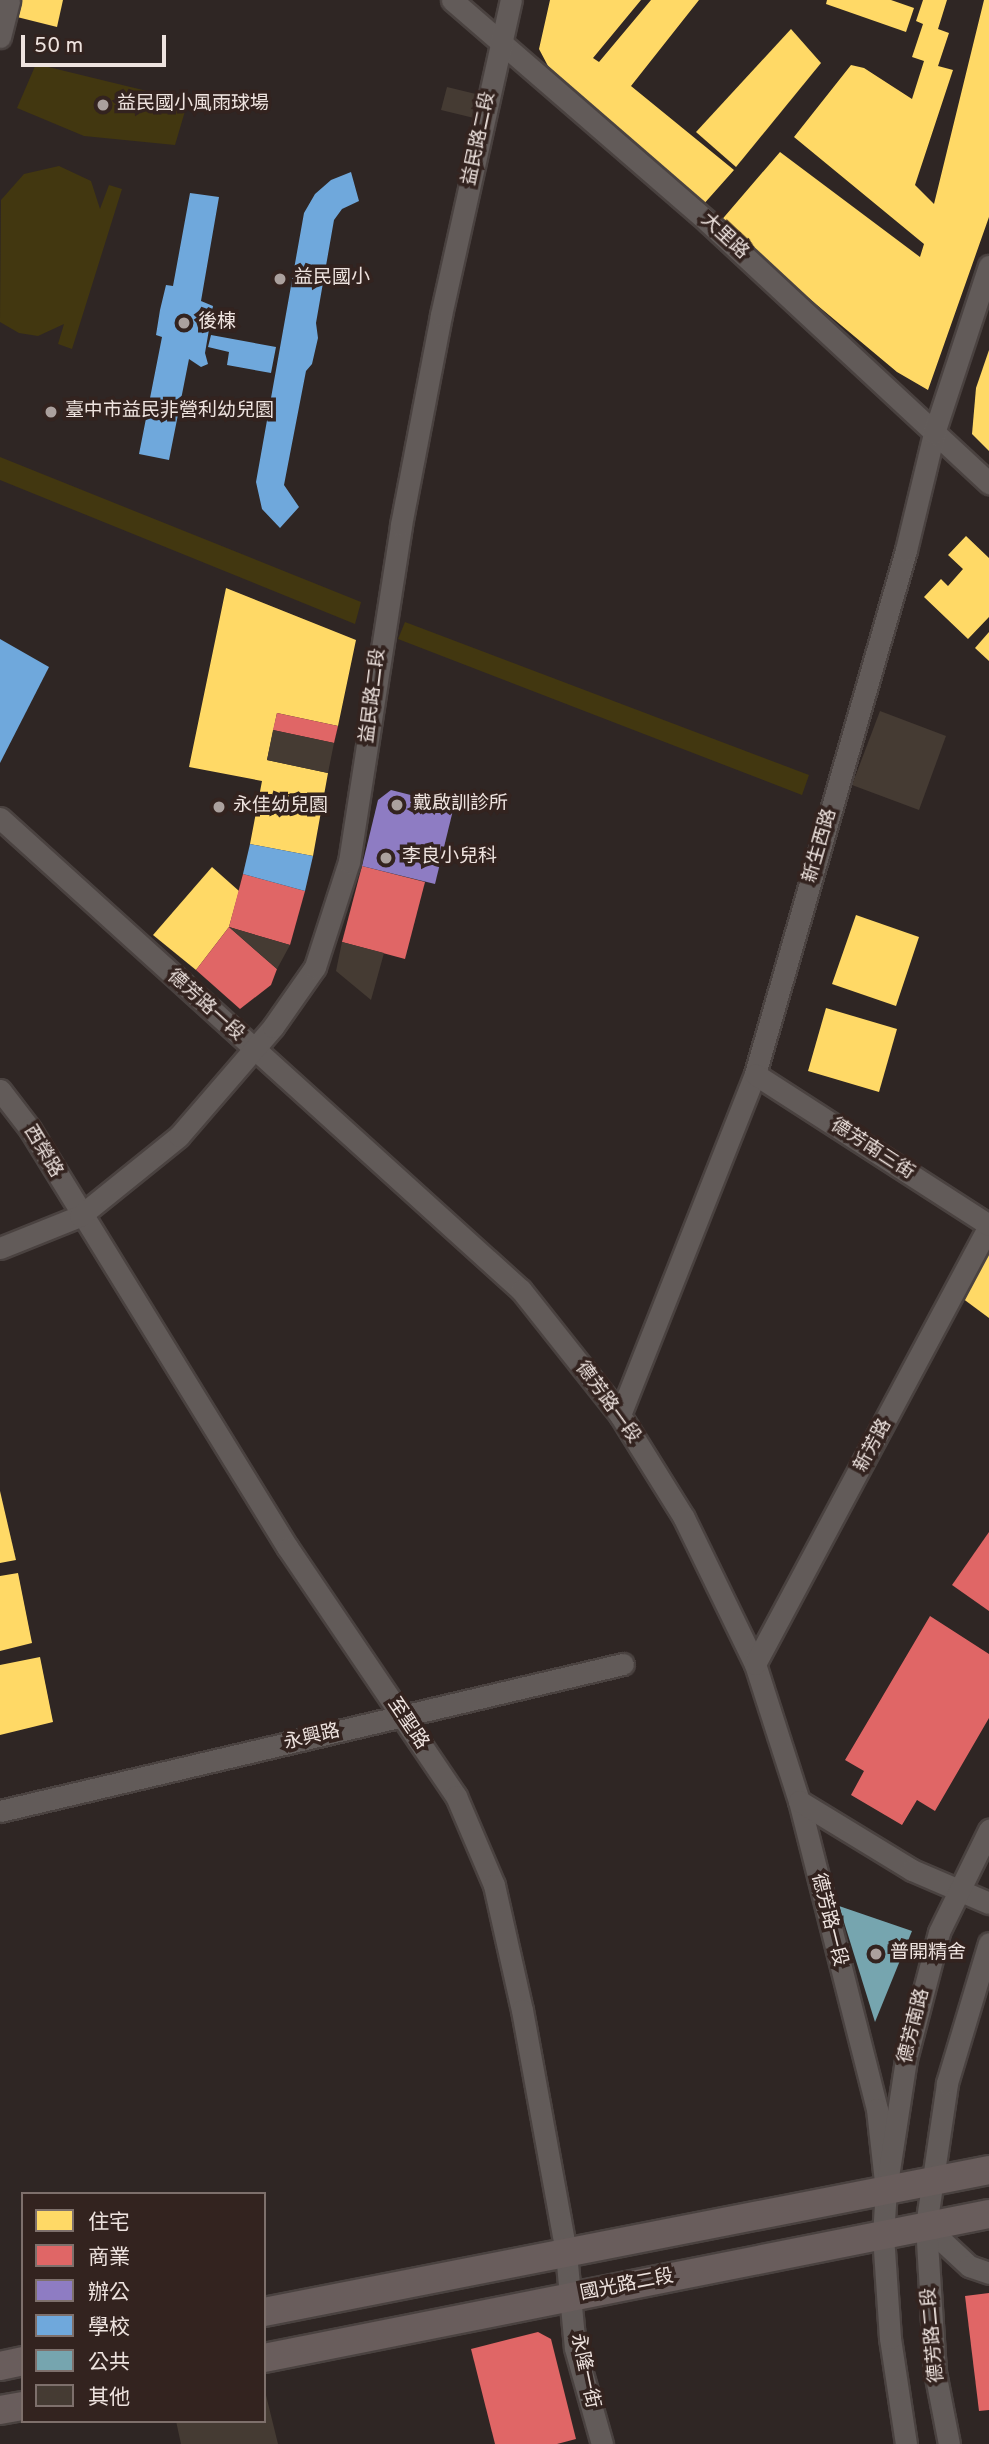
<!DOCTYPE html>
<meta charset="utf-8">
<style>
body{margin:0}
#map{position:relative;width:989px;height:2444px;overflow:hidden;background:#2f2624;font-family:Overpass,"Noto Sans TC",sans-serif}
div>[style]{position:absolute}
[style*='--x']{left:calc(var(--x)*1px);top:calc(var(--y)*1px);width:calc(var(--w)*1px);rotate:calc(var(--a)*1deg)}
.green>*{inset:0;background:#423710}
.homes>*{inset:0;background:#ffd966}
.shops>*{inset:0;background:#e06666}
.offices>*{inset:0;background:#8e7cc3}
.schools>*{inset:0;background:#6fa8dc}
.public>*{inset:0;background:#76a5af}
.building>*{inset:0;background:#453b33}
.roads{filter:drop-shadow(2px 0 #4a4240) drop-shadow(-2px 0 #4a4240) drop-shadow(0 2px #4a4240) drop-shadow(0 -2px #4a4240)}
.minor>*{height:21px;margin:-10.5px;padding:0 10.5px;transform-origin:10.5px;border-radius:10.5px;background:#625b59}
.major>*{height:28px;margin:-14px;padding:0 14px;transform-origin:14px;border-radius:14px;background:#695d5c}
.dots>*{width:19px;height:19px;translate:-50% -50%;box-sizing:border-box;border:4px solid #33231f;border-radius:50%}
span{translate:-50% -50%;white-space:nowrap;text-align:center;line-height:1.15;-webkit-text-stroke:7px #33231f;paint-order:stroke}
.poi-label{font-size:19px;color:#eee3df}
.left{translate:0 -50%;text-align:left}
.street-label{font-size:19px;color:#eee3df}
.legend{position:absolute;left:21px;top:2192px;width:245px;height:231px;box-sizing:border-box;background:#33231f;border:2px solid #7e706c;margin:0;padding:9px 12px;list-style:none;font-size:21px;color:#eee3df}
.legend li{display:flex;align-items:center;gap:14px;height:35px}
.legend b{width:35px;border:2px solid #7e706c}
.scale{position:absolute;left:21px;top:35px;width:145px;height:32px;box-sizing:border-box;border:4px solid #eee3df;border-top:0;padding-left:9px;font-size:21px;line-height:24px;white-space:nowrap;color:#eee3df;-webkit-text-stroke:5px #33231f;paint-order:stroke}
</style>
<div id="map">
<div class="green">
<i style="clip-path:polygon(36px 64px,188px 101px,175px 145px,84px 136px,17px 108px)"></i>
<i style="clip-path:polygon(59px 166px,91px 181px,100px 209px,109px 185px,122px 189px,72px 349px,58px 344px,64px 324px,38px 336px,19px 333px,0 322px,1px 200px,24px 174px)"></i>
<i style="clip-path:polygon(0 457px,361px 602px,355px 624px,0 480px)"></i>
<i style="clip-path:polygon(405px 622px,809px 775px,802px 795px,398px 639px)"></i>
</div>
<div class="homes">
<i style="clip-path:polygon(16px 0,63px 0,57px 27px,13px 16px)"></i>
<i style="clip-path:polygon(550px 0,641px 0,593px 58px,599px 62px,651px 0,699px 0,631px 86px,734px 170px,702px 206px,548px 66px,539px 49px)"></i>
<i style="clip-path:polygon(827px 0,891px 0,914px 8px,906px 32px,826px 4px)"></i>
<i style="clip-path:polygon(923px 0,947px 0,938px 29px,949px 33px,938px 66px,953px 70px,915px 185px,934px 204px,984px 0,989px 0,989px 217px,928px 390px,897px 372px,719px 223px,780px 152px,920px 257px,924px 244px,794px 137px,851px 65px,864px 68px,912px 99px,924px 61px,912px 57px,923px 24px,916px 21px)"></i>
<i style="clip-path:polygon(791px 29px,821px 63px,736px 167px,696px 132px)"></i>
<i style="clip-path:polygon(989px 350px,989px 451px,972px 434px,976px 388px)"></i>
<i style="clip-path:polygon(966px 536px,989px 558px,989px 617px,968px 639px,924px 597px,941px 579px,948px 586px,963px 569px,948px 555px)"></i>
<i style="clip-path:polygon(226px 588px,356px 640px,338px 726px,277px 713px,267px 760px,328px 773px,313px 856px,250px 844px,262px 781px,189px 767px)"></i>
<i style="clip-path:polygon(989px 632px,989px 661px,975px 648px)"></i>
<i style="clip-path:polygon(212px 867px,239px 891px,229px 927px,196px 970px,153px 935px)"></i>
<i style="clip-path:polygon(856px 915px,919px 937px,896px 1006px,832px 984px)"></i>
<i style="clip-path:polygon(826px 1008px,897px 1029px,879px 1092px,808px 1071px)"></i>
<i style="clip-path:polygon(989px 1246px,989px 1318px,962px 1298px)"></i>
<i style="clip-path:polygon(0 1491px,16px 1560px,0 1563px)"></i>
<i style="clip-path:polygon(18px 1573px,32px 1643px,0 1651px,0 1576px)"></i>
<i style="clip-path:polygon(40px 1657px,53px 1722px,0 1735px,0 1665px)"></i>
</div>
<div class="shops">
<i style="clip-path:polygon(277px 713px,338px 726px,334px 743px,273px 730px)"></i>
<i style="clip-path:polygon(362px 866px,425px 882px,405px 959px,342px 942px)"></i>
<i style="clip-path:polygon(243px 874px,305px 891px,290px 945px,229px 927px)"></i>
<i style="clip-path:polygon(229px 927px,277px 969px,271px 985px,240px 1009px,196px 970px)"></i>
<i style="clip-path:polygon(989px 1532px,989px 1611px,952px 1585px)"></i>
<i style="clip-path:polygon(930px 1616px,989px 1654px,989px 1718px,935px 1811px,917px 1800px,902px 1825px,851px 1795px,864px 1771px,845px 1760px)"></i>
<i style="clip-path:polygon(989px 2293px,989px 2410px,979px 2411px,965px 2296px)"></i>
<i style="clip-path:polygon(538px 2332px,551px 2339px,576px 2439px,557px 2444px,495px 2444px,471px 2349px)"></i>
</div>
<div class="offices">
<i style="clip-path:polygon(391px 790px,454px 806px,435px 884px,362px 866px,378px 800px)"></i>
</div>
<div class="schools">
<i style="clip-path:polygon(351px 172px,359px 201px,342px 209px,334px 220px,316px 323px,318px 338px,312px 364px,306px 371px,284px 485px,299px 507px,280px 528px,262px 509px,256px 482px,304px 213px,315px 194px,331px 180px)"></i>
<i style="clip-path:polygon(190px 193px,219px 197px,201px 301px,213px 306px,205px 353px,208px 364px,201px 367px,189px 359px,169px 460px,139px 454px,162px 337px,156px 335px,160px 310px,166px 285px,173px 286px)"></i>
<i style="clip-path:polygon(211px 335px,276px 347px,271px 373px,227px 365px,229px 352px,208px 347px)"></i>
<i style="clip-path:polygon(0 639px,49px 667px,0 763px)"></i>
<i style="clip-path:polygon(250px 844px,313px 856px,305px 891px,243px 874px)"></i>
</div>
<div class="public">
<i style="clip-path:polygon(839px 1906px,912px 1931px,875px 2022px)"></i>
</div>
<div class="building">
<i style="clip-path:polygon(447px 87px,480px 95px,474px 118px,441px 110px)"></i>
<i style="clip-path:polygon(880px 711px,946px 736px,919px 810px,852px 785px)"></i>
<i style="clip-path:polygon(273px 730px,334px 743px,328px 773px,267px 760px)"></i>
<i style="clip-path:polygon(229px 927px,290px 945px,277px 969px)"></i>
<i style="clip-path:polygon(342px 942px,384px 953px,371px 1000px,336px 971px)"></i>
<i style="clip-path:polygon(264px 2387px,278px 2444px,181px 2444px,176px 2421px,264px 2421px)"></i>
</div>
<div class="roads">
<div class="minor">
<i style="--x:452;--y:0;--w:339;--a:40.9"></i>
<i style="--x:708;--y:222;--w:384;--a:42.9"></i>
<i style="--x:0;--y:37;--w:38;--a:-76"></i>
<i style="--x:0;--y:818;--w:703;--a:42.18"></i>
<i style="--x:521;--y:1290;--w:159;--a:51.6"></i>
<i style="--x:620;--y:1415;--w:121;--a:58.1"></i>
<i style="--x:684;--y:1518;--w:162;--a:64.1"></i>
<i style="--x:755;--y:1664;--w:144;--a:72.2"></i>
<i style="--x:799;--y:1801;--w:318;--a:75.8"></i>
<i style="--x:877;--y:2109;--w:81;--a:83.7"></i>
<i style="--x:0;--y:1090;--w:49;--a:52.4"></i>
<i style="--x:30;--y:1129;--w:492;--a:58.4"></i>
<i style="--x:288;--y:1548;--w:300;--a:55.9"></i>
<i style="--x:456;--y:1796;--w:97;--a:66.9"></i>
<i style="--x:494;--y:1885;--w:128;--a:77.4"></i>
<i style="--x:522;--y:2010;--w:247;--a:79.7"></i>
<i style="--x:566;--y:2253;--w:95;--a:84.6"></i>
<i style="--x:575;--y:2348;--w:100;--a:74.3"></i>
<i style="--x:0;--y:1248;--w:86;--a:-21.8"></i>
<i style="--x:80;--y:1216;--w:127;--a:-38.9"></i>
<i style="--x:179;--y:1136;--w:144;--a:-49.2"></i>
<i style="--x:273;--y:1027;--w:73;--a:-55"></i>
<i style="--x:315;--y:967;--w:110;--a:-72.1"></i>
<i style="--x:349;--y:862;--w:341;--a:-81.2"></i>
<i style="--x:401;--y:525;--w:214;--a:-79.2"></i>
<i style="--x:441;--y:315;--w:323;--a:-77.5"></i>
<i style="--x:620;--y:1415;--w:367;--a:-68.4"></i>
<i style="--x:755;--y:1074;--w:545;--a:-73.92"></i>
<i style="--x:906;--y:550;--w:120;--a:-76.5"></i>
<i style="--x:934;--y:433;--w:176;--a:-71.8"></i>
<i style="--x:755;--y:1664;--w:497;--a:-61.9"></i>
<i style="--x:989;--y:1225;--w:278;--a:-147.2"></i>
<i style="--x:799;--y:1801;--w:132;--a:31.4"></i>
<i style="--x:912;--y:1870;--w:84;--a:23.2"></i>
<i style="--x:0;--y:1811;--w:640;--a:-13.28"></i>
<i style="--x:926;--y:2226;--w:59;--a:42.9"></i>
<i style="--x:969;--y:2266;--w:21;--a:19"></i>
<i style="--x:906;--y:2444;--w:107;--a:-98.6"></i>
<i style="--x:890;--y:2338;--w:103;--a:-93.9"></i>
<i style="--x:883;--y:2235;--w:45;--a:-86.2"></i>
<i style="--x:886;--y:2190;--w:133;--a:-81.3"></i>
<i style="--x:906;--y:2059;--w:131;--a:-75.4"></i>
<i style="--x:939;--y:1932;--w:114;--a:-63.9"></i>
<i style="--x:949;--y:2444;--w:73;--a:-101"></i>
<i style="--x:935;--y:2372;--w:146;--a:-93.5"></i>
<i style="--x:926;--y:2226;--w:145;--a:-81.6"></i>
<i style="--x:947;--y:2083;--w:146;--a:-73.3"></i>
</div>
<div class="major">
<i style="--x:264;--y:2312;--w:739;--a:-11.08"></i>
<i style="--x:264;--y:2358;--w:739;--a:-11.23"></i>
<i style="--x:0;--y:2366;--w:24;--a:-12"></i>
<i style="--x:0;--y:2410;--w:23;--a:-10"></i>
</div>
</div>
<div class="dots">
<i style="left:103px;top:105px;background:#aba19e"></i>
<i style="left:280px;top:279px;background:#aba19e"></i>
<i style="left:184px;top:323px;background:#aba19e"></i>
<i style="left:51px;top:412px;background:#aba19e"></i>
<i style="left:397px;top:805px;background:#aba19e"></i>
<i style="left:219px;top:807px;background:#aba19e"></i>
<i style="left:386px;top:858px;background:#aba19e"></i>
<i style="left:876px;top:1954px;background:#aba19e"></i>
</div>
<div class="poi-label">
<span class="left" style="left:117px;top:105px">益民國小風雨球場</span>
<span class="left" style="left:294px;top:279px">益民國小</span>
<span class="left" style="left:198px;top:323px">後棟</span>
<span class="left" style="left:65px;top:412px">臺中市益民非營利幼兒園</span>
<span class="left" style="left:413px;top:805px">戴啟訓診所</span>
<span class="left" style="left:233px;top:807px">永佳幼兒園</span>
<span class="left" style="left:402px;top:858px">李良小兒科</span>
<span class="left" style="left:890px;top:1954px">普開精舍</span>
</div>
<div class="street-label">
<span style="left:480px;top:139px;rotate:-78deg">益民路二段</span>
<span style="left:724px;top:237px;rotate:43deg">大里路</span>
<span style="left:374px;top:696px;rotate:-83deg">益民路二段</span>
<span style="left:821px;top:846px;rotate:-74deg">新生西路</span>
<span style="left:205px;top:1006px;rotate:42deg">德芳路一段</span>
<span style="left:872px;top:1150px;rotate:33deg">德芳南三街</span>
<span style="left:42px;top:1152px;rotate:59deg">西榮路</span>
<span style="left:607px;top:1403px;rotate:54deg">德芳路一段</span>
<span style="left:874px;top:1446px;rotate:-62deg">新芳路</span>
<span style="left:407px;top:1724px;rotate:56deg">至聖路</span>
<span style="left:312px;top:1738px;rotate:-13deg">永興路</span>
<span style="left:828px;top:1920px;rotate:76deg">德芳路一段</span>
<span style="left:915px;top:2026px;rotate:-76deg">德芳南路</span>
<span style="left:627px;top:2286px;rotate:-11deg">國光路二段</span>
<span style="left:934px;top:2335px;rotate:-95deg">德芳路二段</span>
<span style="left:584px;top:2371px;rotate:78deg">永隆一街</span>
</div>
<ul class="legend">
<li><b style="height:19px;background:#ffd966"></b>住宅</li>
<li><b style="height:19px;background:#e06666"></b>商業</li>
<li><b style="height:19px;background:#8e7cc3"></b>辦公</li>
<li><b style="height:19px;background:#6fa8dc"></b>學校</li>
<li><b style="height:19px;background:#76a5af"></b>公共</li>
<li><b style="height:19px;background:#453b33"></b>其他</li>
</ul>
<div class="scale">50 m</div>
</div>
